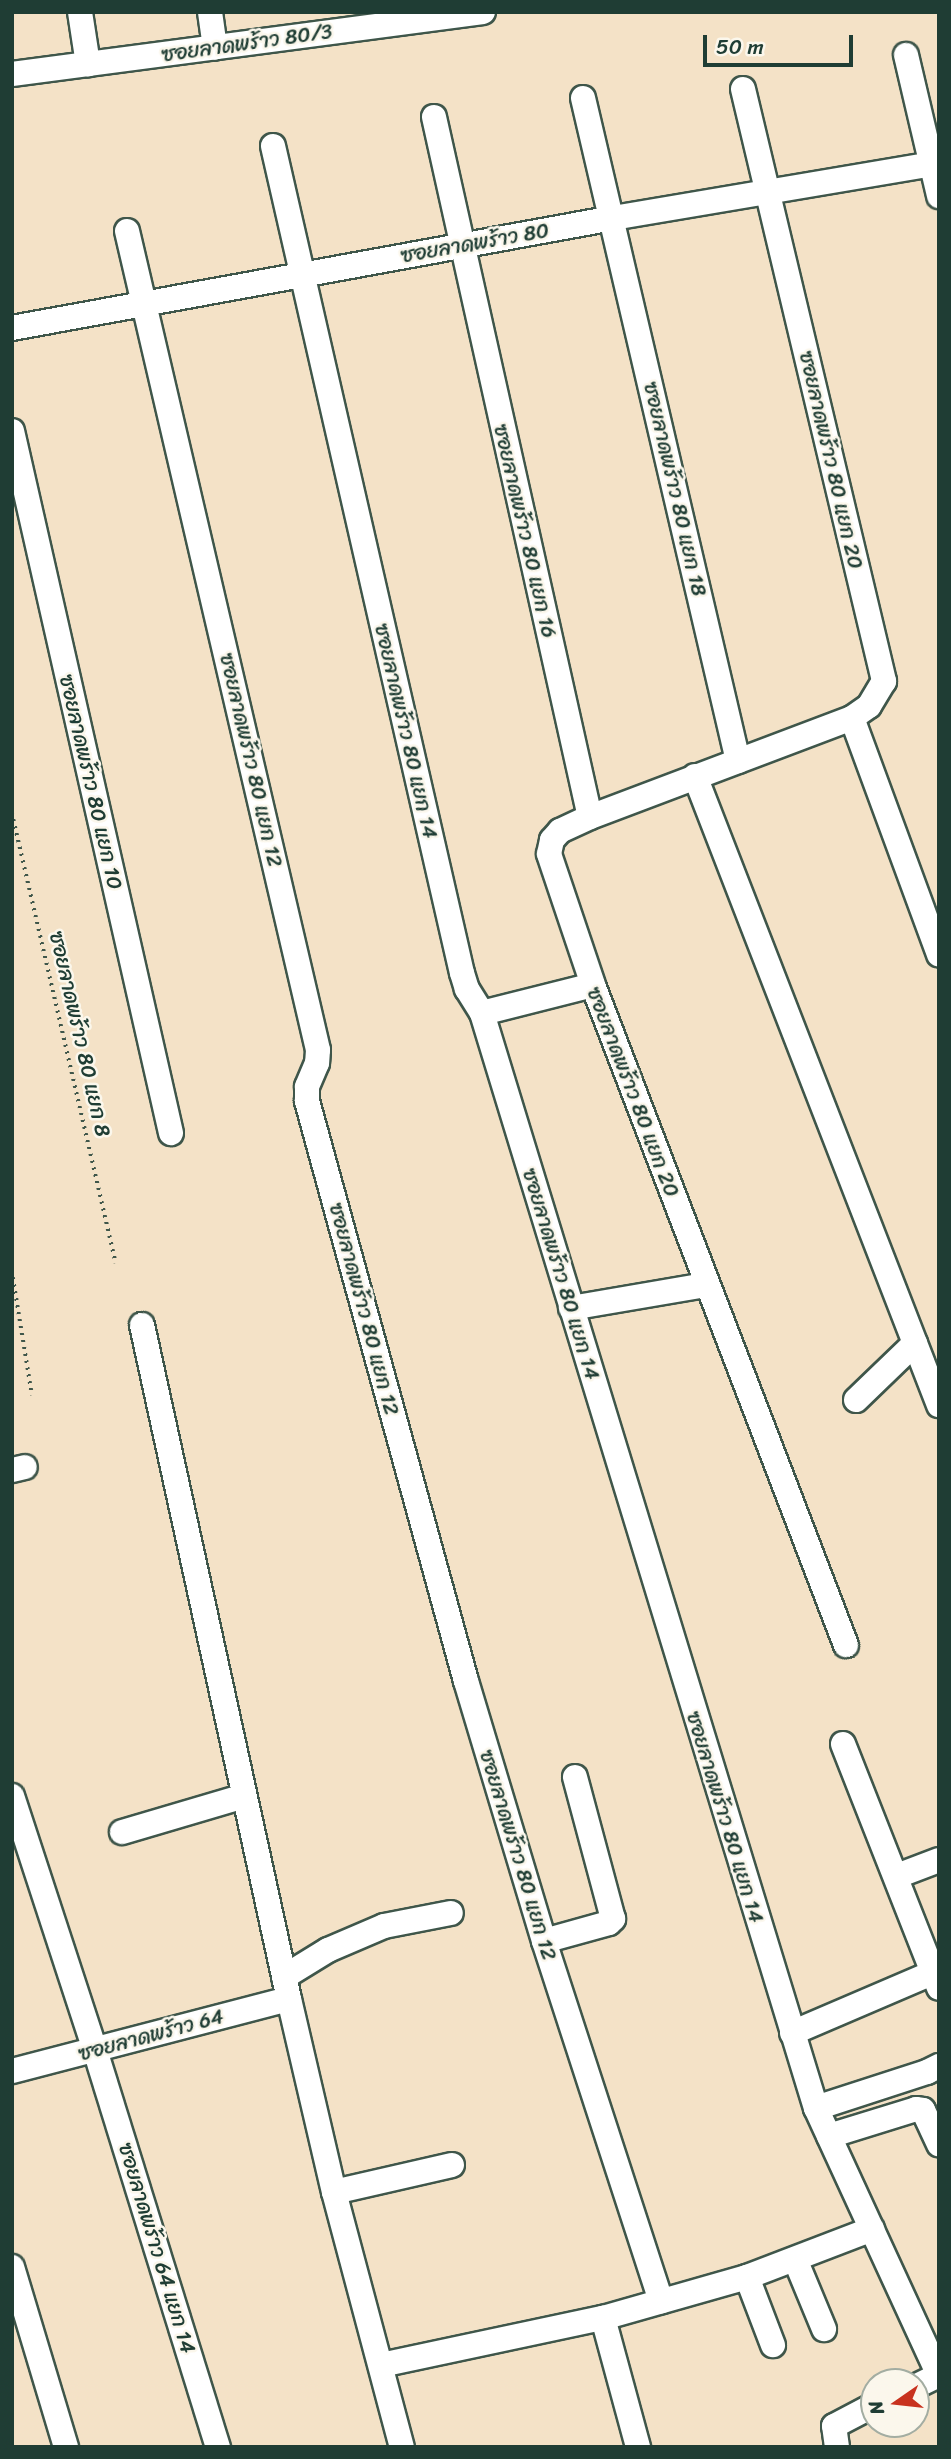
<!DOCTYPE html>
<meta charset="utf-8">
<style>
body{margin:0}
#map{position:relative;width:951px;height:2459px;overflow:hidden;background:#f4e2c7;font-family:Sriracha,"Playpen Sans Thai",sans-serif}
div>[style]{position:absolute}
[style*='--x']{left:calc(var(--x)*1px);top:calc(var(--y)*1px);width:calc(var(--w)*1px);rotate:calc(var(--a)*1deg)}
.path>*{height:3.5px;margin-top:-1.75px;transform-origin:0;background:repeating-linear-gradient(90deg,#3f564a 0 2px,transparent 0 7px)}
.roads{filter:drop-shadow(2px 0 #3f564a) drop-shadow(-2px 0 #3f564a) drop-shadow(0 2px #3f564a) drop-shadow(0 -2px #3f564a)}
.minor>*{height:24px;margin:-12px;padding:0 12px;transform-origin:12px;border-radius:12px;background:#fff}
span{translate:-50% -50%;white-space:nowrap;text-align:center;line-height:1.15;-webkit-text-stroke:5px #fbf7ec;paint-order:stroke}
.street-label{font-size:21px;color:#1f3d34}
.frame{position:absolute;inset:0;border:14px solid #1f3d34;pointer-events:none}
.north{position:absolute;left:860px;top:2368px;width:70px;height:70px;box-sizing:border-box;background:#fbf7ec;border:2px solid #a3ada2;border-radius:50%;rotate:256deg;font-size:19px;font-weight:700;line-height:28px;text-align:center;color:#1f3d34}
.north::after{content:'';display:block;margin:auto;width:24px;height:32px;background:#c8321e;clip-path:polygon(50% 0,100% 100%,50% 72%,0 100%)}
.scale{position:absolute;left:703px;top:35px;width:150px;height:32px;box-sizing:border-box;border:4px solid #1f3d34;border-top:0;padding-left:9px;font-size:21px;line-height:24px;white-space:nowrap;color:#1f3d34;-webkit-text-stroke:5px #fbf7ec;paint-order:stroke}
</style>
<div id="map">
<div class="path">
<i style="--x:12;--y:813;--w:462;--a:77"></i>
<i style="--x:12;--y:1271;--w:126;--a:80.8"></i>
</div>
<div class="roads">
<div class="minor">
<i style="--x:80;--y:12;--w:53;--a:81.3"></i>
<i style="--x:210;--y:12;--w:36;--a:82"></i>
<i style="--x:906;--y:55;--w:145;--a:76.8"></i>
<i style="--x:12;--y:74;--w:475;--a:-7.5"></i>
<i style="--x:743;--y:89;--w:609;--a:76.6"></i>
<i style="--x:884;--y:681;--w:29;--a:121"></i>
<i style="--x:869;--y:706;--w:21;--a:145"></i>
<i style="--x:852;--y:718;--w:280;--a:159.3"></i>
<i style="--x:590;--y:817;--w:33;--a:155"></i>
<i style="--x:560;--y:831;--w:12;--a:132"></i>
<i style="--x:552;--y:840;--w:14;--a:102"></i>
<i style="--x:549;--y:854;--w:138;--a:71.4"></i>
<i style="--x:593;--y:985;--w:707;--a:69.03"></i>
<i style="--x:583;--y:98;--w:681;--a:76.84"></i>
<i style="--x:434;--y:117;--w:717;--a:77.44"></i>
<i style="--x:273;--y:146;--w:848;--a:77.13"></i>
<i style="--x:462;--y:973;--w:17;--a:73"></i>
<i style="--x:467;--y:989;--w:28;--a:58"></i>
<i style="--x:482;--y:1013;--w:1145;--a:73.04"></i>
<i style="--x:816;--y:2108;--w:294;--a:65.3"></i>
<i style="--x:939;--y:2375;--w:25;--a:154"></i>
<i style="--x:127;--y:231;--w:841;--a:76.87"></i>
<i style="--x:318;--y:1050;--w:13;--a:94"></i>
<i style="--x:317;--y:1063;--w:26;--a:113"></i>
<i style="--x:307;--y:1087;--w:14;--a:90"></i>
<i style="--x:307;--y:1101;--w:601;--a:74.67"></i>
<i style="--x:466;--y:1681;--w:271;--a:73.3"></i>
<i style="--x:544;--y:1941;--w:379;--a:72"></i>
<i style="--x:12;--y:328;--w:611;--a:-10.37"></i>
<i style="--x:613;--y:218;--w:331;--a:-9.6"></i>
<i style="--x:12;--y:431;--w:720;--a:77.24"></i>
<i style="--x:852;--y:718;--w:252;--a:69.8"></i>
<i style="--x:695;--y:776;--w:675;--a:68.8"></i>
<i style="--x:482;--y:1013;--w:114;--a:-14.2"></i>
<i style="--x:571;--y:1308;--w:137;--a:-9.7"></i>
<i style="--x:142;--y:1325;--w:690;--a:77.7"></i>
<i style="--x:289;--y:1999;--w:198;--a:76.9"></i>
<i style="--x:334;--y:2192;--w:264;--a:75.1"></i>
<i style="--x:856;--y:1400;--w:82;--a:-44"></i>
<i style="--x:12;--y:1470;--w:13;--a:-13"></i>
<i style="--x:843;--y:1744;--w:262;--a:68.5"></i>
<i style="--x:12;--y:1796;--w:267;--a:71.9"></i>
<i style="--x:95;--y:2050;--w:416;--a:72.8"></i>
<i style="--x:122;--y:1832;--w:127;--a:-16.4"></i>
<i style="--x:897;--y:1876;--w:45;--a:-20.9"></i>
<i style="--x:544;--y:1941;--w:67;--a:-15.5"></i>
<i style="--x:609;--y:1923;--w:6;--a:-45"></i>
<i style="--x:613;--y:1919;--w:147;--a:-105"></i>
<i style="--x:284;--y:1977;--w:52;--a:-31.5"></i>
<i style="--x:328;--y:1950;--w:61;--a:-23.2"></i>
<i style="--x:384;--y:1926;--w:68;--a:-11"></i>
<i style="--x:792;--y:2033;--w:160;--a:-23.2"></i>
<i style="--x:12;--y:2071;--w:286;--a:-14.6"></i>
<i style="--x:816;--y:2108;--w:117;--a:-18"></i>
<i style="--x:927;--y:2072;--w:13;--a:-27"></i>
<i style="--x:829;--y:2136;--w:91;--a:-17.2"></i>
<i style="--x:916;--y:2109;--w:7;--a:8"></i>
<i style="--x:923;--y:2110;--w:38;--a:65"></i>
<i style="--x:334;--y:2192;--w:121;--a:-12.9"></i>
<i style="--x:795;--y:2259;--w:76;--a:67.5"></i>
<i style="--x:12;--y:2267;--w:188;--a:73.3"></i>
<i style="--x:747;--y:2277;--w:73;--a:69.1"></i>
<i style="--x:603;--y:2318;--w:134;--a:74.8"></i>
<i style="--x:381;--y:2365;--w:227;--a:-12"></i>
<i style="--x:603;--y:2318;--w:150;--a:-15.9"></i>
<i style="--x:747;--y:2277;--w:134;--a:-21"></i>
<i style="--x:837;--y:2447;--w:21;--a:-98"></i>
<i style="--x:834;--y:2426;--w:45;--a:-27.7"></i>
</div>
</div>
<div class="street-label">
<span style="left:247px;top:43px;rotate:-8deg">ซอยลาดพร้าว 80/3</span>
<span style="left:475px;top:243px;rotate:-10deg">ซอยลาดพร้าว 80</span>
<span style="left:831px;top:460px;rotate:77deg">ซอยลาดพร้าว 80 แยก 20</span>
<span style="left:675px;top:489px;rotate:77deg">ซอยลาดพร้าว 80 แยก 18</span>
<span style="left:525px;top:531px;rotate:77deg">ซอยลาดพร้าว 80 แยก 16</span>
<span style="left:406px;top:731px;rotate:77deg">ซอยลาดพร้าว 80 แยก 14</span>
<span style="left:251px;top:760px;rotate:77deg">ซอยลาดพร้าว 80 แยก 12</span>
<span style="left:91px;top:782px;rotate:77deg">ซอยลาดพร้าว 80 แยก 10</span>
<span style="left:80px;top:1034px;rotate:77deg">ซอยลาดพร้าว 80 แยก 8</span>
<span style="left:633px;top:1092px;rotate:69deg">ซอยลาดพร้าว 80 แยก 20</span>
<span style="left:561px;top:1274px;rotate:73deg">ซอยลาดพร้าว 80 แยก 14</span>
<span style="left:364px;top:1309px;rotate:75deg">ซอยลาดพร้าว 80 แยก 12</span>
<span style="left:725px;top:1817px;rotate:73deg">ซอยลาดพร้าว 80 แยก 14</span>
<span style="left:518px;top:1855px;rotate:73deg">ซอยลาดพร้าว 80 แยก 12</span>
<span style="left:151px;top:2035px;rotate:-15deg">ซอยลาดพร้าว 64</span>
<span style="left:157px;top:2248px;rotate:73deg">ซอยลาดพร้าว 64 แยก 14</span>
</div>
<div class="frame"></div>
<div class="north">N</div>
<div class="scale">50 m</div>
</div>
